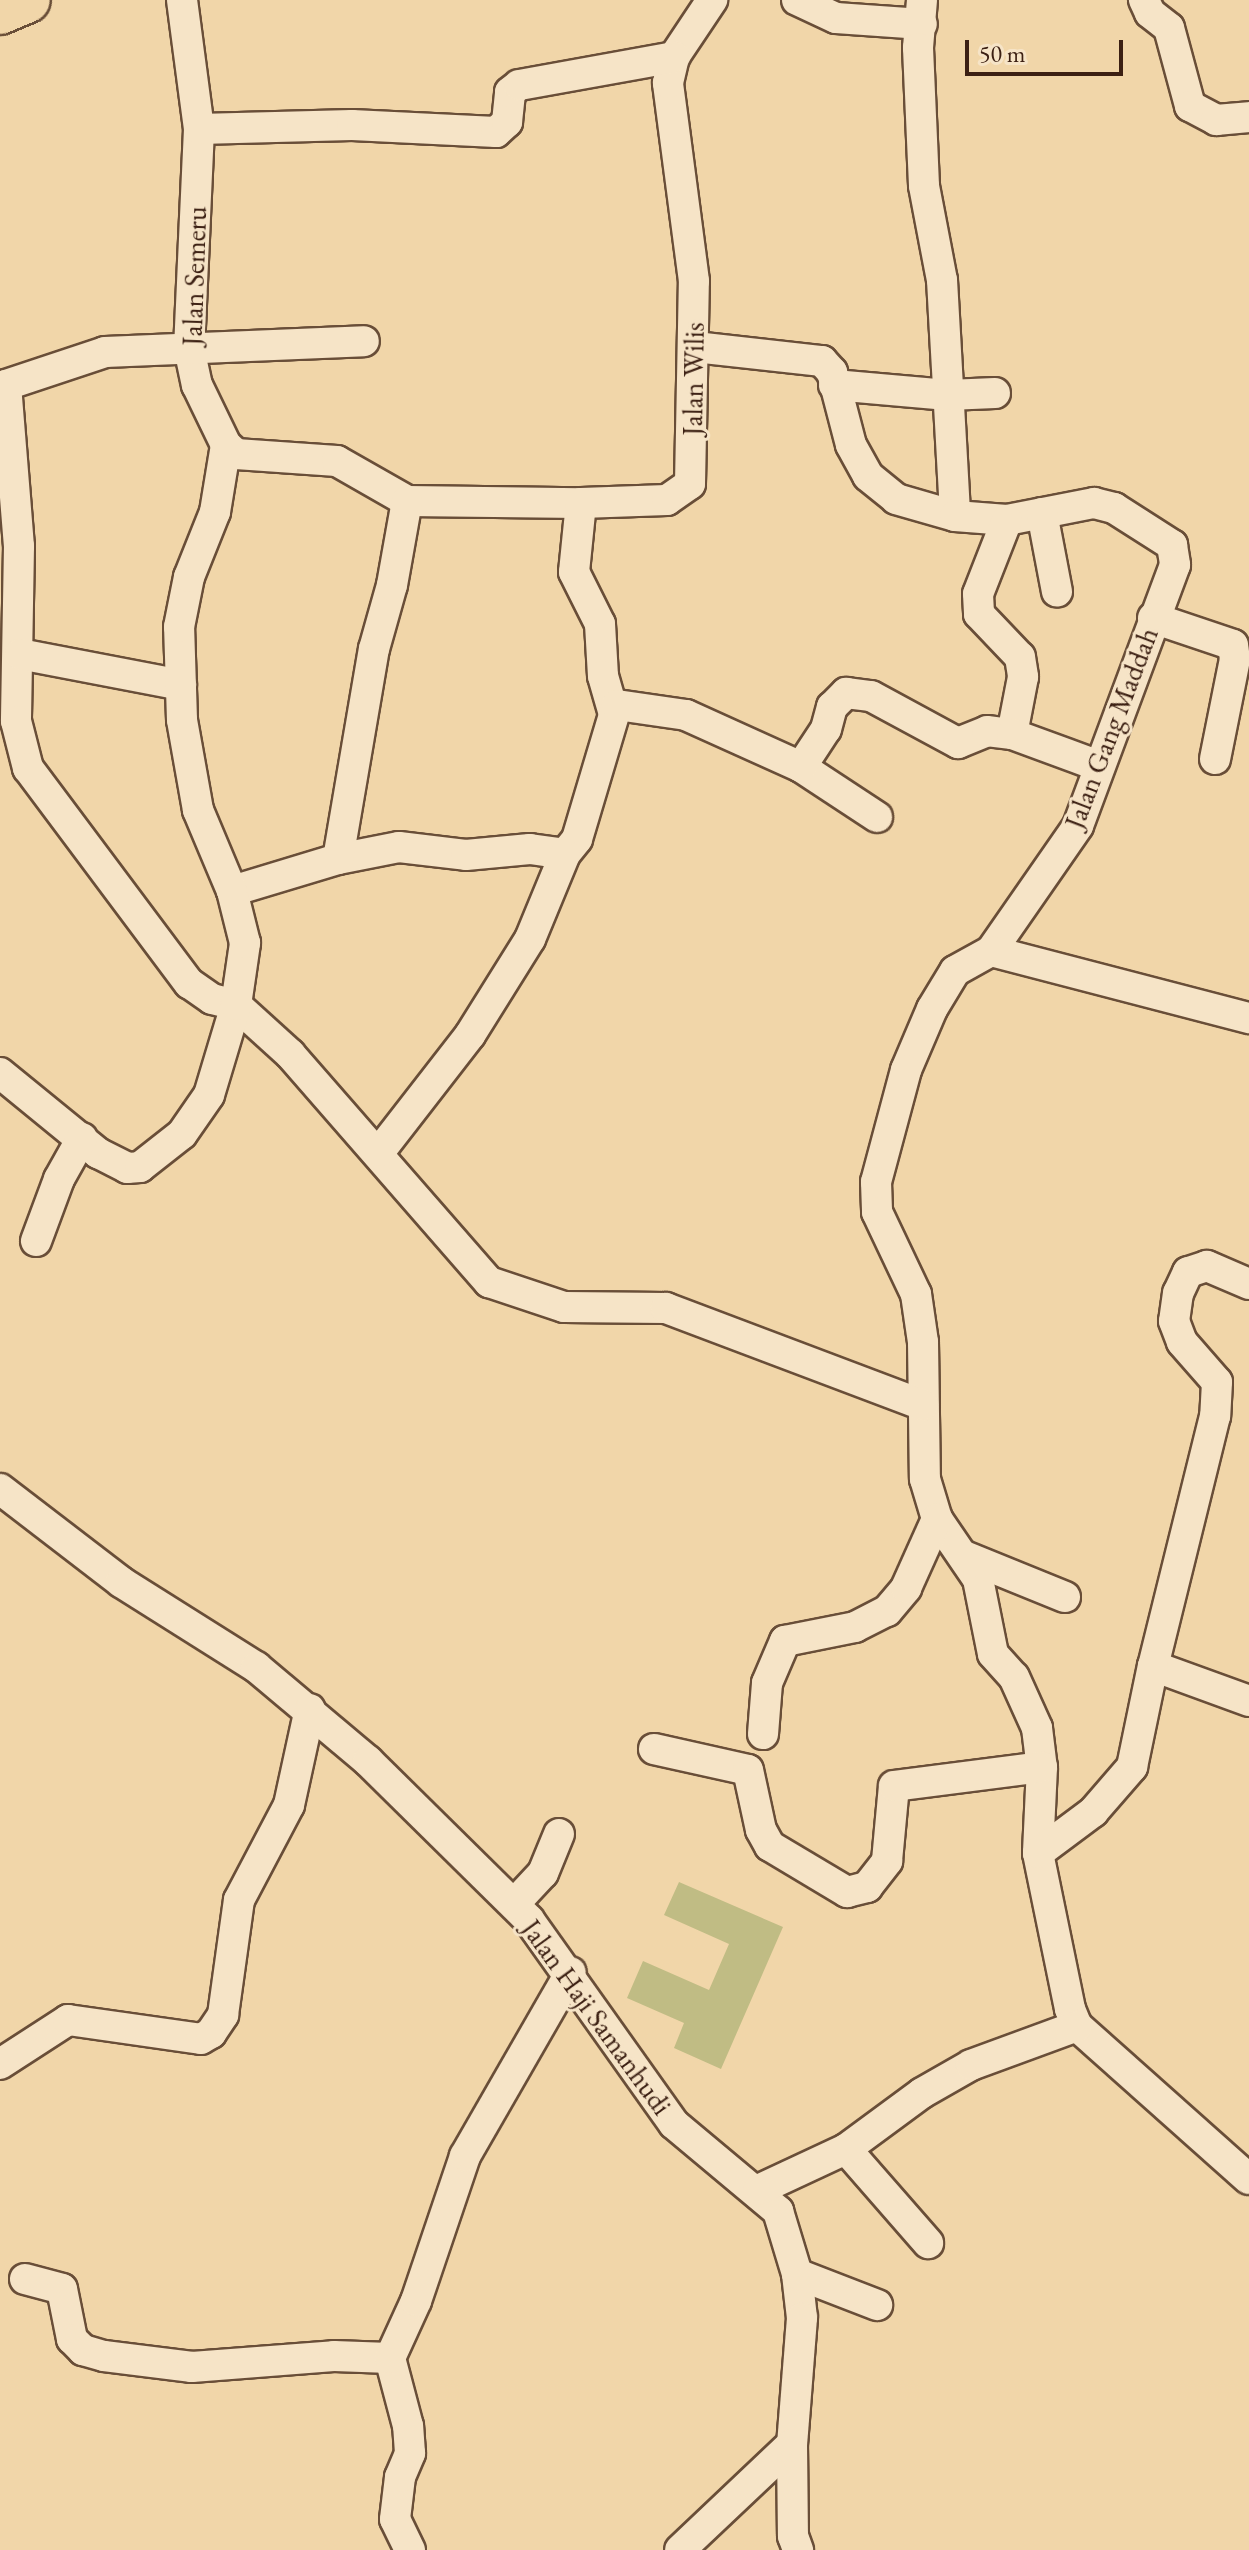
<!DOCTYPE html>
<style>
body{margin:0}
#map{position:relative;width:1249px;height:2550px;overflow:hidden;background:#f1d6a9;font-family:"EB Garamond",serif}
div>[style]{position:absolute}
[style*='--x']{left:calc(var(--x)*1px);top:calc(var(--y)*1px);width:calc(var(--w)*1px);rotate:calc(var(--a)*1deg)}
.green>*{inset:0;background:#c0bc84}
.roads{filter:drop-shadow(2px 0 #694e38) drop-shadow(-2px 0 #694e38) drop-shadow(0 2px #694e38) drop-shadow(0 -2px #694e38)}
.minor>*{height:30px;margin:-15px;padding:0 15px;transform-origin:15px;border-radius:15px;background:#f6e4c7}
.highway>*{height:44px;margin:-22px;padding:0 22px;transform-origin:22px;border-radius:22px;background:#f1d6a9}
span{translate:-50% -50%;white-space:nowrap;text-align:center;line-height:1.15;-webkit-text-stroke:6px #f6e4c7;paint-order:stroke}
.street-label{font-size:28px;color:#3c2013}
.scale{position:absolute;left:965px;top:40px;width:158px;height:36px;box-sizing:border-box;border:4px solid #3c2013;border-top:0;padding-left:10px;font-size:24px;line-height:28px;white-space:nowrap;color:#3c2013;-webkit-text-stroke:6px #f6e4c7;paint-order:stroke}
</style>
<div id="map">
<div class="green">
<i style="clip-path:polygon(679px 1882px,783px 1927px,721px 2069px,674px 2048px,684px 2023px,627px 1998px,643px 1961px,709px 1990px,729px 1944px,664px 1915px)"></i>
</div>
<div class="roads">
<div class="minor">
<i style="--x:182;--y:0;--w:130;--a:82.5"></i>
<i style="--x:199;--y:129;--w:219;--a:92.6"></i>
<i style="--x:189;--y:348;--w:38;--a:78"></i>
<i style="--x:197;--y:385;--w:67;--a:64.2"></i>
<i style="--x:226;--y:445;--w:13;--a:42"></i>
<i style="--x:236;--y:454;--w:101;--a:4"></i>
<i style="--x:337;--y:461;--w:81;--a:29.7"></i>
<i style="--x:407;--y:501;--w:174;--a:0.7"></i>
<i style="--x:581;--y:503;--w:86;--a:-2"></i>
<i style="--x:667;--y:500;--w:28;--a:-35"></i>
<i style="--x:690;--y:484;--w:203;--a:-88.9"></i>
<i style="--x:694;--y:281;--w:200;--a:-97.5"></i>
<i style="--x:668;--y:83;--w:27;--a:-77"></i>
<i style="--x:674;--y:57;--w:69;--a:-56.3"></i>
<i style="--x:797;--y:0;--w:43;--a:24.8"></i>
<i style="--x:836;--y:18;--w:86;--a:4"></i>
<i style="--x:922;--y:0;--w:48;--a:94.8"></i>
<i style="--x:918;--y:48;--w:138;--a:87.5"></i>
<i style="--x:924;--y:186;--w:96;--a:79.2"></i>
<i style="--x:942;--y:280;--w:236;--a:86.8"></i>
<i style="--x:1144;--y:0;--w:14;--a:65"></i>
<i style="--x:1150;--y:13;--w:24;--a:38"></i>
<i style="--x:1169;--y:28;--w:81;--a:74.9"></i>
<i style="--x:1190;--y:106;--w:30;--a:28"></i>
<i style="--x:1216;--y:120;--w:33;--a:-5"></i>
<i style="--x:199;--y:129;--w:153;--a:-1.5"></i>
<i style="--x:352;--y:125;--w:144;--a:2.8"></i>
<i style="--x:496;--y:132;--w:15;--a:-42"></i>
<i style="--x:507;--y:122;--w:30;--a:-84"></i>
<i style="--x:510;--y:92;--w:11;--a:-38"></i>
<i style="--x:519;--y:85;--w:158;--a:-10.2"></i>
<i style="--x:695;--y:347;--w:128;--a:6.3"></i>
<i style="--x:822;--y:361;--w:15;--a:48"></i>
<i style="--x:832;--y:372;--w:75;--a:75.4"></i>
<i style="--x:851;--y:445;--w:35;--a:61"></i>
<i style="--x:868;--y:476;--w:36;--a:39"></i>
<i style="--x:896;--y:499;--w:61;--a:16.1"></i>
<i style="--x:955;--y:516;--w:52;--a:4.4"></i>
<i style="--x:1007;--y:520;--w:89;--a:-11.1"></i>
<i style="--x:1094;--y:503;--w:21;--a:14"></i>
<i style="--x:1114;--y:508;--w:69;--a:32.5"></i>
<i style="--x:1172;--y:545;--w:20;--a:81"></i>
<i style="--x:1175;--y:565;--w:278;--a:110.4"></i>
<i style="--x:1078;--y:826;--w:152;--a:124.8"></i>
<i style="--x:991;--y:951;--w:41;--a:150.9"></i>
<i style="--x:955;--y:971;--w:44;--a:121.2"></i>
<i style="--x:932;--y:1009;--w:66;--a:113.1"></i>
<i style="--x:906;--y:1070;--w:116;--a:105"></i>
<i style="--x:876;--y:1182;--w:30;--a:88"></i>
<i style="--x:877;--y:1212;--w:91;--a:64.6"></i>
<i style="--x:916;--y:1294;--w:49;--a:81.7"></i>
<i style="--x:923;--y:1342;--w:137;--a:89.2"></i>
<i style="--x:925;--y:1479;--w:42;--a:73.3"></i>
<i style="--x:937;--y:1519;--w:73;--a:55.7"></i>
<i style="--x:978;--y:1579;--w:76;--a:78.7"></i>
<i style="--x:993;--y:1654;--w:31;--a:48"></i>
<i style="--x:1014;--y:1677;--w:56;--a:65.7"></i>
<i style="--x:1037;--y:1728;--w:39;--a:83"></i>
<i style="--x:1042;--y:1767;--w:86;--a:92.7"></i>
<i style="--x:1038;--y:1853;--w:159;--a:78.4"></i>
<i style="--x:1070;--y:2009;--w:18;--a:68"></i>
<i style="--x:1077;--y:2026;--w:230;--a:41.7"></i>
<i style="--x:6;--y:385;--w:162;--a:85.4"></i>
<i style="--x:19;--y:546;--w:175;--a:91"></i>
<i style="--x:16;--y:721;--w:49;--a:75.7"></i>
<i style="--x:28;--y:768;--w:269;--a:53.2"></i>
<i style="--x:189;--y:983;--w:28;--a:35"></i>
<i style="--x:212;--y:999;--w:25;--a:14"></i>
<i style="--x:236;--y:1005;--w:73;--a:42.2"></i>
<i style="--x:290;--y:1054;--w:303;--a:48.9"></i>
<i style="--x:489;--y:1282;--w:79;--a:18.4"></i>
<i style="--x:564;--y:1307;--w:102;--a:0.6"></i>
<i style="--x:666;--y:1308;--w:275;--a:20.7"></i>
<i style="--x:834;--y:385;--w:114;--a:5"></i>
<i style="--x:948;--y:395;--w:47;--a:-2.4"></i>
<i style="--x:0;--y:387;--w:111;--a:-18.4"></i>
<i style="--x:105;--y:352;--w:259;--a:-2.4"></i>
<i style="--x:581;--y:503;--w:69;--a:95.8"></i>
<i style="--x:574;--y:572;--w:58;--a:63.4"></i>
<i style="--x:600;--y:624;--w:52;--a:86.7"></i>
<i style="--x:603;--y:676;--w:36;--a:74"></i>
<i style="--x:1042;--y:513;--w:80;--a:79.2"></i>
<i style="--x:1007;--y:520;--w:79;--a:111.4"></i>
<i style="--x:978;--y:594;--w:20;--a:87"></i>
<i style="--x:979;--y:614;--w:59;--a:46.4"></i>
<i style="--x:1020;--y:657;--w:20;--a:81"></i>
<i style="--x:1023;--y:677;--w:58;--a:100.9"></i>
<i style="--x:1153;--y:618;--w:84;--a:18.6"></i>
<i style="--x:1233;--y:645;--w:14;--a:82"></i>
<i style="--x:1235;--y:659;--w:102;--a:101.3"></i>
<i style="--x:20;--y:654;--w:164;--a:10.9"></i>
<i style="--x:801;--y:767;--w:91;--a:33.3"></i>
<i style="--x:338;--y:859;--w:62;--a:-11.1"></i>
<i style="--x:399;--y:847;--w:67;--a:6.8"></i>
<i style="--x:466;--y:855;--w:64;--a:-5.4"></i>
<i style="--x:530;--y:849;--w:35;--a:8"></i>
<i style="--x:565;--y:854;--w:19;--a:-51"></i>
<i style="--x:577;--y:839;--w:140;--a:-73.4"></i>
<i style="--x:617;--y:705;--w:70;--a:8.2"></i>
<i style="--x:686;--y:715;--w:126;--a:24.3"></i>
<i style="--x:801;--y:767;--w:45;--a:-56.7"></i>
<i style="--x:826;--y:729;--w:23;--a:-75"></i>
<i style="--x:832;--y:707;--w:20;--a:-45"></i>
<i style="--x:846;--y:693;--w:25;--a:7"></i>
<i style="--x:871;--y:696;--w:99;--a:28.4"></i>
<i style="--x:958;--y:743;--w:31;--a:-22"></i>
<i style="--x:987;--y:731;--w:25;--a:7"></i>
<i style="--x:1012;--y:734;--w:93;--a:20.2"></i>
<i style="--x:232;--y:891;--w:111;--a:-16.8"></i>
<i style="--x:338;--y:859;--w:213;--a:-80.3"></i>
<i style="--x:374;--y:649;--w:66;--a:-74.3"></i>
<i style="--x:392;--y:585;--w:85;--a:-79.9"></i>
<i style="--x:991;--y:951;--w:267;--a:14.6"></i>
<i style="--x:0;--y:1073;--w:127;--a:39.2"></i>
<i style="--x:98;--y:1153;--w:33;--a:27"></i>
<i style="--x:127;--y:1168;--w:13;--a:-4"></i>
<i style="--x:140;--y:1167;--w:53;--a:-38.2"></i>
<i style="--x:182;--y:1134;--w:47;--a:-55.3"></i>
<i style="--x:209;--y:1095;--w:94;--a:-73.3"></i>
<i style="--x:236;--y:1005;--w:63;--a:-81.7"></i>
<i style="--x:245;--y:943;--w:54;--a:-104"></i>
<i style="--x:232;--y:891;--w:88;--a:-112.8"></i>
<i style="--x:198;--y:810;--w:91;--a:-100.1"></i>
<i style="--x:182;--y:720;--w:93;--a:-91.8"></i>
<i style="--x:179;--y:627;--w:51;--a:-78.7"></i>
<i style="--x:189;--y:577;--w:70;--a:-68.2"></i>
<i style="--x:215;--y:512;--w:68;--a:-80.7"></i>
<i style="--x:380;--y:1151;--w:147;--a:-52.2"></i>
<i style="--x:470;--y:1035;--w:113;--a:-58"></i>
<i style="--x:530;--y:939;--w:92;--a:-67.6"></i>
<i style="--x:36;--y:1241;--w:66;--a:-69.6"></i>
<i style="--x:59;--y:1179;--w:47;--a:-60.7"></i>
<i style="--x:1249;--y:1284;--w:46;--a:-156.8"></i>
<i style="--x:1207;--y:1266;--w:20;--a:162"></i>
<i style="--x:1188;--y:1272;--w:23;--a:115"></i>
<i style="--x:1178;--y:1293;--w:28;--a:98"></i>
<i style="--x:1174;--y:1321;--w:22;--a:69"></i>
<i style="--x:1182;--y:1342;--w:53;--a:48.8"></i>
<i style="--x:1217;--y:1382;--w:34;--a:93"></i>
<i style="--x:1215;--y:1416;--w:258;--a:103.9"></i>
<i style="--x:1153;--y:1666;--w:102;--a:20"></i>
<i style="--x:0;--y:1489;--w:153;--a:37.5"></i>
<i style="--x:121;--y:1582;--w:160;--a:32.2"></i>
<i style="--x:256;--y:1667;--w:146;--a:40"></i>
<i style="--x:368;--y:1761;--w:226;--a:44.6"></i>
<i style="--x:529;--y:1920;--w:250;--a:54.6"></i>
<i style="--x:674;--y:2124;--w:136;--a:39.9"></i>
<i style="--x:778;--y:2211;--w:66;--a:73.2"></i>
<i style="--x:797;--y:2274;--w:44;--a:83.5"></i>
<i style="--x:802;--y:2318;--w:126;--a:94.5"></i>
<i style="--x:792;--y:2444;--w:154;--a:136.6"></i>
<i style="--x:964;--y:1556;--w:109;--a:22.1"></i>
<i style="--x:763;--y:1734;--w:51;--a:-85.5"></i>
<i style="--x:767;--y:1683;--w:46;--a:-66.8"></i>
<i style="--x:785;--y:1641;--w:71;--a:-11.3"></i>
<i style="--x:855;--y:1627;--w:36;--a:-27"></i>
<i style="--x:887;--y:1611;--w:30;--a:-50"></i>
<i style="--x:906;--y:1588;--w:76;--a:-65.8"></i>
<i style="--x:654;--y:1749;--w:96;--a:12.6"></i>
<i style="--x:748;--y:1770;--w:61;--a:77.8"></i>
<i style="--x:761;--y:1830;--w:18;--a:61"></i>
<i style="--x:770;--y:1846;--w:90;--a:30.9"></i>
<i style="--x:847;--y:1892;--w:21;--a:-14"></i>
<i style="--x:867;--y:1887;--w:33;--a:-52"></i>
<i style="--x:887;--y:1861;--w:75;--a:-84.7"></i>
<i style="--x:894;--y:1786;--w:149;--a:-7.3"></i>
<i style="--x:1038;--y:1853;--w:69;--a:-36.7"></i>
<i style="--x:1093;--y:1812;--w:60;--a:-49.1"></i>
<i style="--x:1132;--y:1767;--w:103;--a:-78.3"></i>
<i style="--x:514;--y:1904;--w:42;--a:-46.9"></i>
<i style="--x:543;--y:1873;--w:42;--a:-67.7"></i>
<i style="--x:0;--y:2064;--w:81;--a:-32.9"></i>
<i style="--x:68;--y:2020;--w:134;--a:8.1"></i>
<i style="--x:201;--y:2039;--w:12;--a:-31"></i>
<i style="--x:211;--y:2033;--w:22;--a:-56"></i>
<i style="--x:223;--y:2015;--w:116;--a:-82.1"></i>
<i style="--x:239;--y:1900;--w:107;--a:-62.2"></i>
<i style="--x:289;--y:1805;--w:98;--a:-77.7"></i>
<i style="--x:846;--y:2149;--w:125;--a:48.9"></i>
<i style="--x:758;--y:2190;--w:97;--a:-25"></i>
<i style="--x:846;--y:2149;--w:94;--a:-36.4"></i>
<i style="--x:922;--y:2093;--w:56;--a:-29.7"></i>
<i style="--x:971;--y:2065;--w:113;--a:-20.2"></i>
<i style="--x:797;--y:2274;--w:86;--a:21.2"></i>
<i style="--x:25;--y:2279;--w:38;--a:15"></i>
<i style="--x:62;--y:2289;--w:51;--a:78.7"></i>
<i style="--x:72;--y:2339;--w:16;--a:45"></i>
<i style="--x:83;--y:2350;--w:22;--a:16"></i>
<i style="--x:104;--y:2356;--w:89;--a:7.1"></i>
<i style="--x:192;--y:2367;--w:142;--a:-4.4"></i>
<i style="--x:334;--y:2356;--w:56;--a:2"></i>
<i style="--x:792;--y:2444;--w:92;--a:89.4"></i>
<i style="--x:793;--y:2536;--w:15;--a:70"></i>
<i style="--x:410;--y:2550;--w:34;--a:-116"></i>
<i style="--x:395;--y:2519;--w:42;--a:-83.2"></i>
<i style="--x:400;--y:2477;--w:26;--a:-67"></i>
<i style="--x:410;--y:2453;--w:27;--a:-94"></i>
<i style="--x:408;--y:2426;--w:70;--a:-104.8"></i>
<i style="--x:390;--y:2358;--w:63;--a:-65.5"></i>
<i style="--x:416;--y:2301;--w:153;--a:-71.3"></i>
<i style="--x:465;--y:2156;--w:212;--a:-60.1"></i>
</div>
<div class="highway">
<i style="--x:0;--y:12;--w:30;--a:-23"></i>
</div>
</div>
<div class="street-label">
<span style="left:194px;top:276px;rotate:-88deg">Jalan Semeru</span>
<span style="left:693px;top:379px;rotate:-89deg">Jalan Wilis</span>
<span style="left:1111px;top:728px;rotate:-69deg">Jalan Gang Maddah</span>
<span style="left:597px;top:2017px;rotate:54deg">Jalan Haji Samanhudi</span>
</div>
<div class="scale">50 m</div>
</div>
